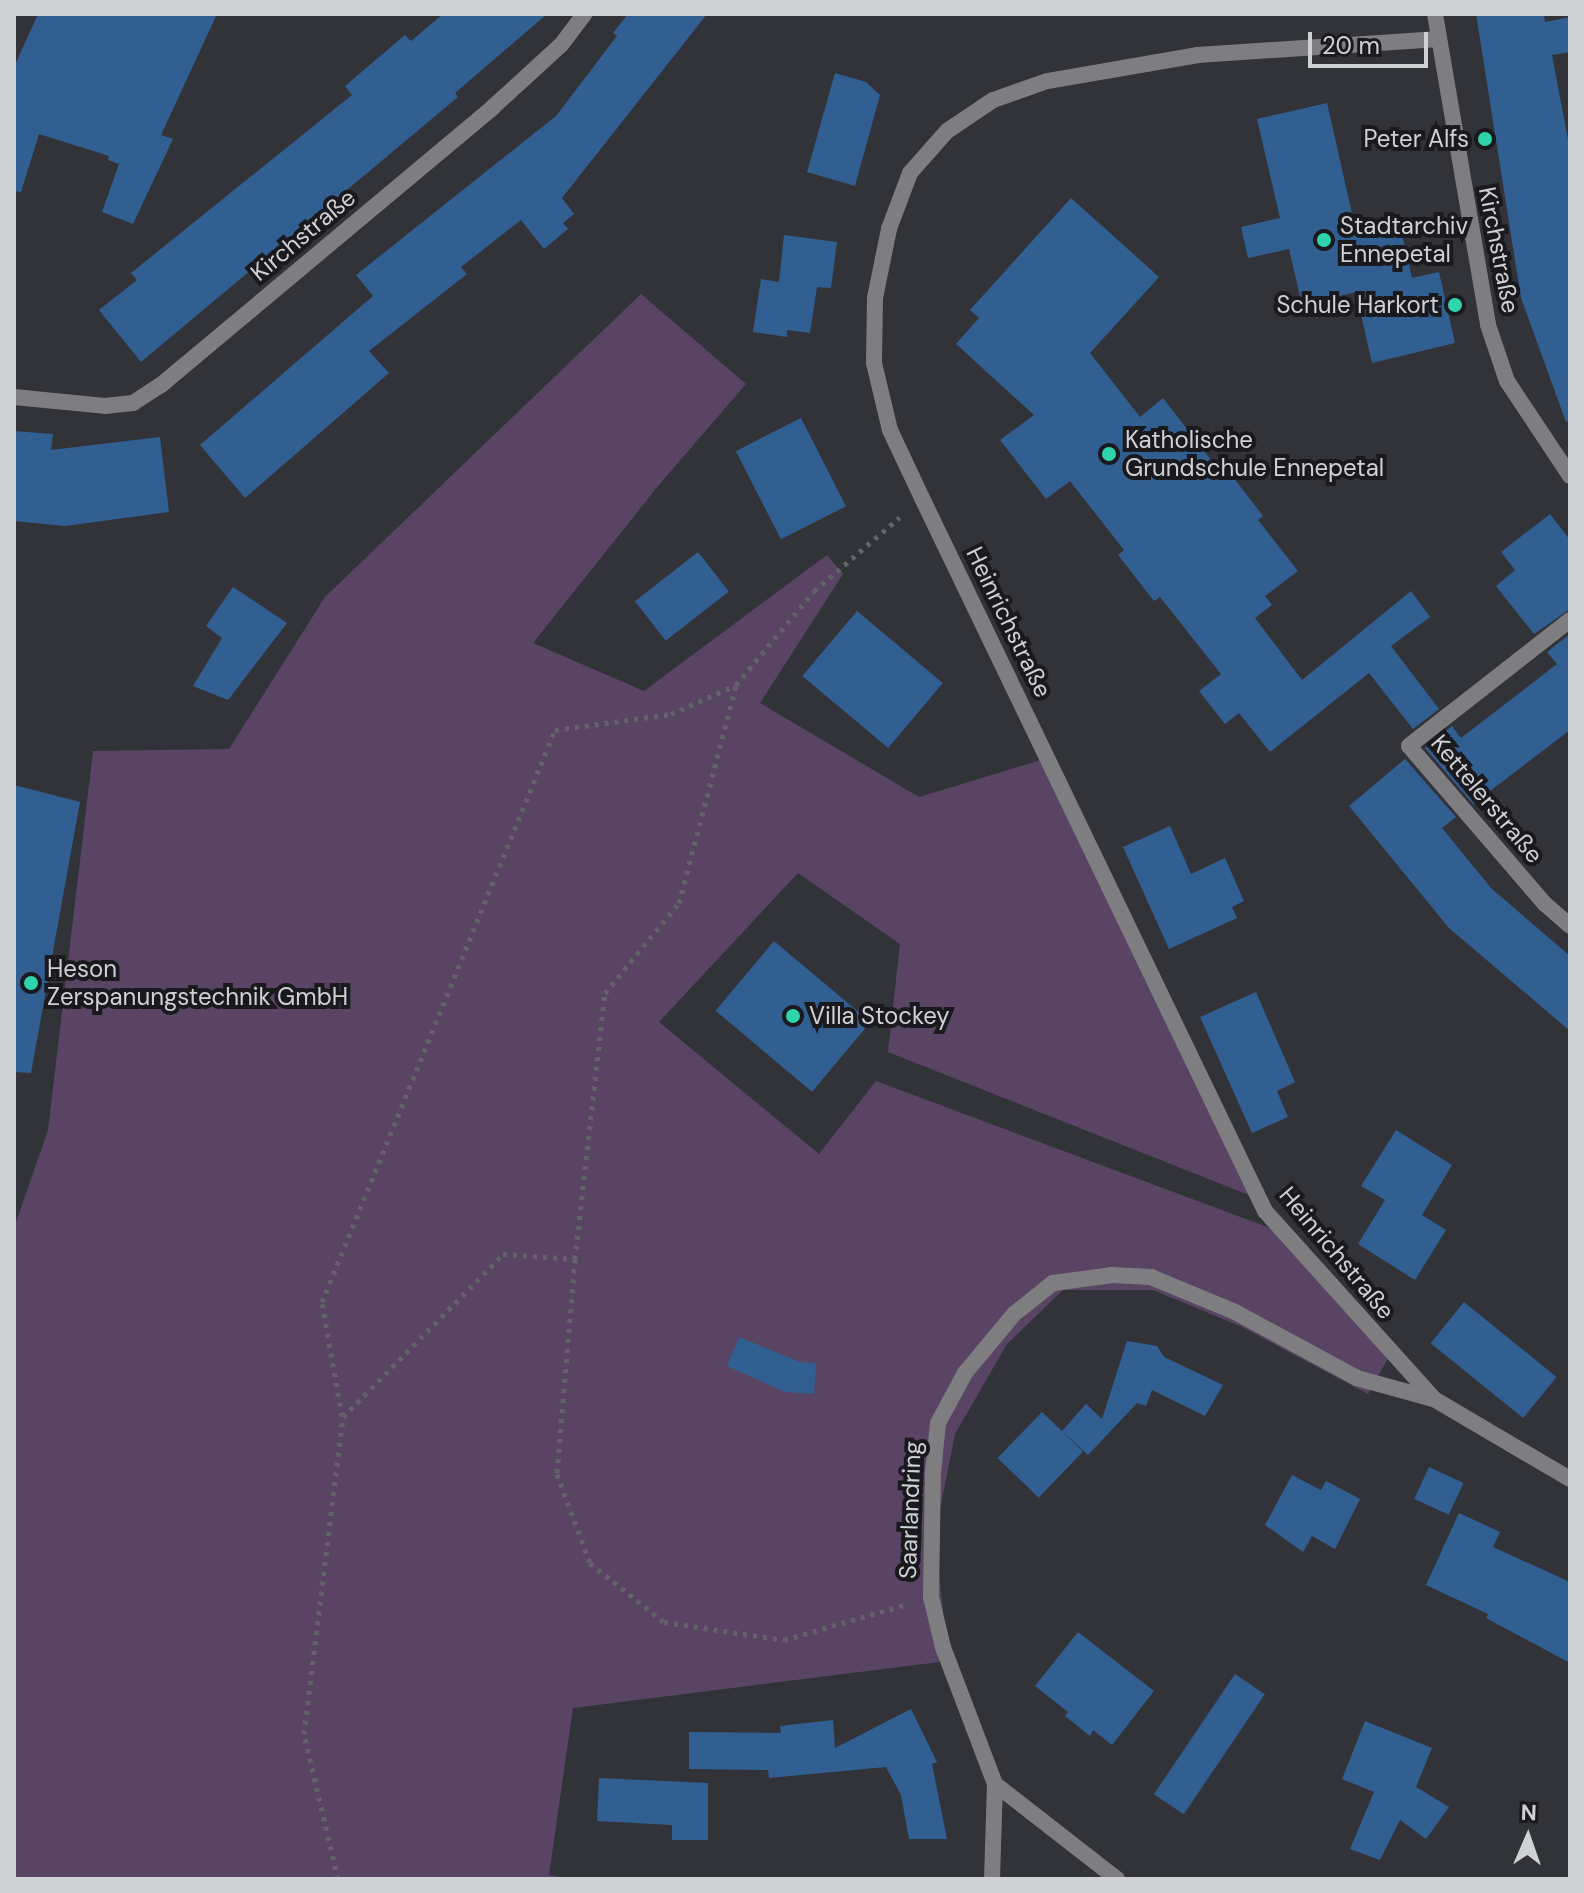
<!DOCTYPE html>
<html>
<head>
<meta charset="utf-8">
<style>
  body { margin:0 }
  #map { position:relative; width:1584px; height:1893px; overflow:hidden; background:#313339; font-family:"DM Sans",sans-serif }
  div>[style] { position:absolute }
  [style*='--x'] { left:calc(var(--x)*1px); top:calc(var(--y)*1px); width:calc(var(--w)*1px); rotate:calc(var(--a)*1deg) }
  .green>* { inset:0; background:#5a4464 }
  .building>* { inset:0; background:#325f92; transform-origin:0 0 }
  .path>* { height:5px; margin-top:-2.5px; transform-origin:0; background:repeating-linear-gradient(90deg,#626469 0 4px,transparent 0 10px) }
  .minor>* { height:16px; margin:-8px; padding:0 8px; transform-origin:8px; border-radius:8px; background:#7e7e81 }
  .dots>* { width:22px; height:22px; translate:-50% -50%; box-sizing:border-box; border:4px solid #1a1a1e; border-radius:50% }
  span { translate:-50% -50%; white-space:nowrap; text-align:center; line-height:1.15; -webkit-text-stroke:8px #1a1a1e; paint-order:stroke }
  .poi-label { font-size:24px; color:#d0d1d5 }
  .right { translate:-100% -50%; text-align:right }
  .left { translate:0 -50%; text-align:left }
  .street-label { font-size:24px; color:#d0d1d5 }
  .frame { position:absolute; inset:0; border:16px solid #d0d1d5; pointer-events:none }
  .north { position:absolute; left:1488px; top:1797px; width:80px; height:80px; -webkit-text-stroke:6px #1a1a1e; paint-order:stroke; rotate:2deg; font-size:22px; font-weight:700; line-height:32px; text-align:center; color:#d0d1d5 }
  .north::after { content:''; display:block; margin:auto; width:28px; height:36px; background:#d0d1d5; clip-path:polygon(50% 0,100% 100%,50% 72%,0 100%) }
  .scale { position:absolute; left:1308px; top:32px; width:120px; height:36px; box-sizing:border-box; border:4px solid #d0d1d5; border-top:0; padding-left:10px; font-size:24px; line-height:28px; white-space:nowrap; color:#d0d1d5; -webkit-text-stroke:6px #1a1a1e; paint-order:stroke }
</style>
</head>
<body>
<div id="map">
  <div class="green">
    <i style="clip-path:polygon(641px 294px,746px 384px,658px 486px,533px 643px,644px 691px,827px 555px,843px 574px,760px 703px,919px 797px,1051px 757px,1264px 1201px,888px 1052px,900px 944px,798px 873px,659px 1022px,819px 1154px,876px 1081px,1294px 1237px,1392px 1351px,1368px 1394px,1242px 1327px,1153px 1290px,1063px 1290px,1007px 1344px,955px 1434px,935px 1534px,948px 1661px,573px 1708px,549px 1875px,569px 1879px,14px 1879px,14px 1228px,48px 1130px,93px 751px,229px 749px,325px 597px)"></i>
  </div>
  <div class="building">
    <i style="clip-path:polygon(38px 14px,217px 14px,161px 135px,173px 139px,133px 224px,102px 212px,119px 164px,108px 160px,109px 156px,39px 134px,21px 192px,14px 191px,14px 67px)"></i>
    <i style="clip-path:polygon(443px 14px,547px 14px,455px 93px,458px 97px,141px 362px,99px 310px,137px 280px,131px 273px,352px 95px,345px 86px,405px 35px,411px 41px)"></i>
    <i style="clip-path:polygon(628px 14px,707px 14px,562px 198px,574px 214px,563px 223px,568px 229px,544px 249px,521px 220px,461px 267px,467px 274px,369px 351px,389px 373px,245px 498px,200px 445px,373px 296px,356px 275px,556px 116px,617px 36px,613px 33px)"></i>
    <i style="clip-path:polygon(1476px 14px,1544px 14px,1545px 22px,1570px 17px,1570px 52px,1552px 55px,1570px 150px,1570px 421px,1566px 422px,1521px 298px)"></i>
    <i style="clip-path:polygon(835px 73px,866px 82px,880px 95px,855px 186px,807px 172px)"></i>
    <i style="clip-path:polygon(1327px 103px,1356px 231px,1399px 222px,1412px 278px,1439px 272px,1455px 343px,1372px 363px,1356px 292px,1302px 305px,1289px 249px,1248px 258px,1241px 227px,1280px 218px,1257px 119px)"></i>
    <i style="clip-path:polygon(1071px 198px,1159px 277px,1090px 353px,1140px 417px,1163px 398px,1221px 473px,1226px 468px,1263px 516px,1258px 520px,1298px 571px,1265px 596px,1272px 605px,1255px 618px,1302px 680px,1411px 591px,1430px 617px,1391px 646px,1439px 709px,1413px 729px,1369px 673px,1270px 752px,1239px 713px,1225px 724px,1199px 691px,1221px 674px,1160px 597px,1154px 601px,1118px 555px,1124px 550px,1070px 481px,1046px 499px,1000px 440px,1034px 415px,956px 344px,979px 318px,970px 310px)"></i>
    <i style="clip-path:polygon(784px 235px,837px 242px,831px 288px,817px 287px,810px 333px,787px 330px,787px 337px,753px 332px,761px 279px,779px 282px)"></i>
    <i style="left:801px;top:418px;width:99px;height:73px;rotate:63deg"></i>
    <i style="clip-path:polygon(14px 431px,53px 434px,51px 450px,160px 437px,169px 512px,65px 526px,14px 521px)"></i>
    <i style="clip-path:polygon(1550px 514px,1570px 540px,1570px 609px,1534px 634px,1496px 586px,1515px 570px,1501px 552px)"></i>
    <i style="left:698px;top:552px;width:50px;height:80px;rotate:52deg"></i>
    <i style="clip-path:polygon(233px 587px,287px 623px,228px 700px,193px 686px,222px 638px,206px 626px)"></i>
    <i style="left:857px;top:611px;width:112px;height:85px;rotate:40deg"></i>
    <i style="clip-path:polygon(1570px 634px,1570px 730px,1473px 804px,1425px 748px,1452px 726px,1461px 738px,1557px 664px,1547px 652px)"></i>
    <i style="clip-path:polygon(1405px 759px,1456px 817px,1442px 828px,1491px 888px,1570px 956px,1570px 1031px,1449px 928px,1349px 806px)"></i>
    <i style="clip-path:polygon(14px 785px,80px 802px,31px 1073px,14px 1072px)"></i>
    <i style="clip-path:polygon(1170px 826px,1191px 874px,1225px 858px,1244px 901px,1232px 907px,1237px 918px,1169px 949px,1123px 847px)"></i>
    <i style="left:774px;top:941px;width:126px;height:91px;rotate:40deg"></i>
    <i style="clip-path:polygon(1256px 992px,1295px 1082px,1277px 1091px,1288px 1117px,1252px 1133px,1200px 1017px)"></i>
    <i style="clip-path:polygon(1396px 1130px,1452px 1165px,1422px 1215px,1446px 1230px,1415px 1280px,1358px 1244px,1385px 1200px,1361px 1186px)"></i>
    <i style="left:1464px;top:1302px;width:119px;height:53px;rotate:39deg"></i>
    <i style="clip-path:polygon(739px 1337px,800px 1362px,816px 1363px,814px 1394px,785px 1392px,727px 1366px)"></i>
    <i style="clip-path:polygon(1127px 1341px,1157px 1346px,1164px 1357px,1223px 1385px,1205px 1416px,1152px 1390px,1146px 1406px,1137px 1403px,1088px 1455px,1062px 1431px,1086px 1404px,1102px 1419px)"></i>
    <i style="left:1042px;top:1412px;width:57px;height:64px;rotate:44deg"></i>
    <i style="left:1429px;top:1467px;width:38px;height:35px;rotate:25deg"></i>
    <i style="clip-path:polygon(1292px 1475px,1321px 1490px,1326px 1481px,1360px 1499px,1335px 1549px,1312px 1536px,1303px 1552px,1265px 1525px)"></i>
    <i style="clip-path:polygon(1459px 1513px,1500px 1532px,1493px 1547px,1570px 1582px,1570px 1663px,1486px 1618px,1488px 1614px,1426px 1585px)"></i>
    <i style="clip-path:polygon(1078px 1632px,1154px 1691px,1112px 1745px,1093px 1730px,1090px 1736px,1065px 1716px,1068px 1712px,1035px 1686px)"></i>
    <i style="left:1235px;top:1674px;width:36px;height:145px;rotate:34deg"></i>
    <i style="clip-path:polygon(911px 1709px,937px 1762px,932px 1764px,947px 1839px,909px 1839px,901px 1795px,886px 1767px,769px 1778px,768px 1770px,689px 1769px,689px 1732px,781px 1733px,780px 1726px,833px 1720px,835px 1748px)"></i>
    <i style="clip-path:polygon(1365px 1721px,1432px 1748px,1416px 1787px,1449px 1807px,1426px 1839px,1400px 1820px,1380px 1860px,1350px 1849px,1374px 1792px,1342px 1779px)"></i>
    <i style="clip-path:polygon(599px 1778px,708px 1783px,708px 1840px,672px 1840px,672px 1825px,597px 1821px)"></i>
  </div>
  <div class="path">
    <i style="--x:575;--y:1259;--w:216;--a:94.8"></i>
    <i style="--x:557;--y:1474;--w:95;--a:69.7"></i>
    <i style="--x:590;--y:1563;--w:95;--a:38.6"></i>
    <i style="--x:664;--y:1622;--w:121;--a:8.5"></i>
    <i style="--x:784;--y:1640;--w:128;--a:-16.3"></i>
    <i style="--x:342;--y:1416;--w:116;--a:-100"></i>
    <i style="--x:322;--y:1302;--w:618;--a:-67.84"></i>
    <i style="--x:555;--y:730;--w:117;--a:-7.9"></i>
    <i style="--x:671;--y:714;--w:71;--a:-24"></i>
    <i style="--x:338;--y:1879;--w:149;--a:-103.2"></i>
    <i style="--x:304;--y:1734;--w:319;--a:-83"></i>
    <i style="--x:343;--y:1417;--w:228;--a:-45.5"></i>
    <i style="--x:503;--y:1254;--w:72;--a:4"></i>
    <i style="--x:575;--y:1259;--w:268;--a:-83.6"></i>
    <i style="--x:605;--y:993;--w:117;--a:-50.6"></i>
    <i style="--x:679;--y:903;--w:225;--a:-75.3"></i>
    <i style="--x:736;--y:685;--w:122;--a:-50.3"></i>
    <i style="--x:814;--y:591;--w:113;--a:-40.7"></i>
  </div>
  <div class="minor">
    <i style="--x:1435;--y:14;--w:315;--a:80.3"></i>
    <i style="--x:1488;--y:325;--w:59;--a:71.3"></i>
    <i style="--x:1507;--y:381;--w:114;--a:56.4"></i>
    <i style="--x:1439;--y:39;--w:242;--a:176.2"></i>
    <i style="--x:1198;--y:55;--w:153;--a:170.2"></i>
    <i style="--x:1047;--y:81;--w:57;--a:160.6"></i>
    <i style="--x:993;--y:100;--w:55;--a:146"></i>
    <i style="--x:947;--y:131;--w:56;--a:131.4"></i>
    <i style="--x:910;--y:173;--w:60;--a:110.6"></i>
    <i style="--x:889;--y:229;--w:70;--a:101.5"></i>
    <i style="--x:875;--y:298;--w:65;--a:90.9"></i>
    <i style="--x:874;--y:363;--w:69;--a:76.6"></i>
    <i style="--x:890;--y:430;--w:75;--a:64.8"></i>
    <i style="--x:922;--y:498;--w:791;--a:64.31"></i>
    <i style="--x:1265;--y:1211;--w:253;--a:48"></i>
    <i style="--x:1434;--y:1399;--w:158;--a:30.5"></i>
    <i style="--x:14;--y:397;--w:91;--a:5.6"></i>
    <i style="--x:105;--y:406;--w:28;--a:-6"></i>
    <i style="--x:133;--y:403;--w:33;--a:-33"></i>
    <i style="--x:161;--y:385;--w:433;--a:-39.9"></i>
    <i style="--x:493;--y:107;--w:92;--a:-42.4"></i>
    <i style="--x:561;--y:45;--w:39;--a:-53"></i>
    <i style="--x:1570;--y:620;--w:204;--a:142"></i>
    <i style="--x:1409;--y:746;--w:208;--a:49.3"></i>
    <i style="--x:1545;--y:904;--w:33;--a:41"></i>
    <i style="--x:992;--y:1879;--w:95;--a:-88.2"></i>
    <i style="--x:1117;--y:1879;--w:155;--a:-142.1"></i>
    <i style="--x:995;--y:1784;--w:147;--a:-110.8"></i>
    <i style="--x:943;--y:1647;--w:51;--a:-103.5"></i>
    <i style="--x:931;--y:1597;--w:124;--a:-89.1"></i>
    <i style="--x:933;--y:1473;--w:50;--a:-84.3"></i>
    <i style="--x:938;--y:1423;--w:57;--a:-61.6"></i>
    <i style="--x:965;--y:1373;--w:77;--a:-50.3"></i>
    <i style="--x:1014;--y:1314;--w:50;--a:-38.5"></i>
    <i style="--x:1053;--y:1283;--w:60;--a:-7.7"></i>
    <i style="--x:1112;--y:1275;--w:39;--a:3"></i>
    <i style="--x:1151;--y:1277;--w:91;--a:22.6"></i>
    <i style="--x:1235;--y:1312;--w:139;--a:28.4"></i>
    <i style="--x:1357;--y:1378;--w:79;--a:15.4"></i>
  </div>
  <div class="dots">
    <i style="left:1485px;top:139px;background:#30d4aa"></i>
    <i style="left:1324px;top:240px;background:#30d4aa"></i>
    <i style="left:1455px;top:305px;background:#30d4aa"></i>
    <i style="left:1109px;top:454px;background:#30d4aa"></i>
    <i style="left:31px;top:983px;background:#30d4aa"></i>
    <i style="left:793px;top:1016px;background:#30d4aa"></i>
  </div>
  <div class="poi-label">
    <span class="right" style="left:1469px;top:139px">Peter Alfs</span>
    <span class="left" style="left:1340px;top:240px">Stadtarchiv<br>Ennepetal</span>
    <span class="right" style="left:1439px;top:305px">Schule Harkort</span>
    <span class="left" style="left:1125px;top:454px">Katholische<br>Grundschule Ennepetal</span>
    <span class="left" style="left:47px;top:983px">Heson<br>Zerspanungstechnik GmbH</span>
    <span class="left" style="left:809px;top:1016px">Villa Stockey</span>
  </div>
  <div class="street-label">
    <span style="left:303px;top:235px;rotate:-40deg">Kirchstraße</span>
    <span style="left:1499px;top:250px;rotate:79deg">Kirchstraße</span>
    <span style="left:1009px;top:622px;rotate:64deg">Heinrichstraße</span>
    <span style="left:1487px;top:799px;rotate:50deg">Kettelerstraße</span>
    <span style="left:1337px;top:1253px;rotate:50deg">Heinrichstraße</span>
    <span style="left:910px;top:1510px;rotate:-88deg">Saarlandring</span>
  </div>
  <div class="frame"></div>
  <div class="north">N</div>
  <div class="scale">20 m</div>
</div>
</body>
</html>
